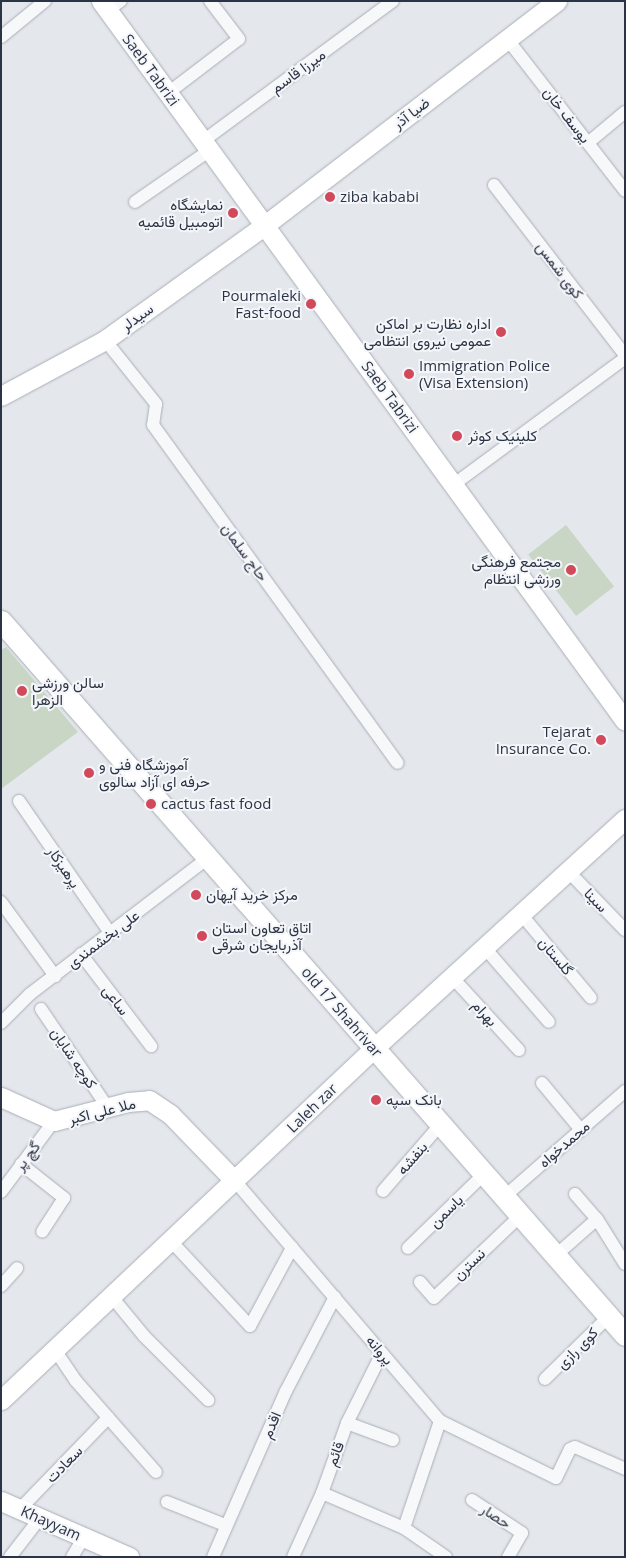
<!DOCTYPE html>
<html>
<head>
<meta charset="utf-8">
<style>
  body { margin:0 }
  #map { position:relative; width:626px; height:1558px; overflow:hidden; background:#e4e7ec; font-family:"Open Sans",Vazirmatn,sans-serif }
  div>[style] { position:absolute }
  [style*='--x'] { left:calc(var(--x)*1px); top:calc(var(--y)*1px); width:calc(var(--w)*1px); rotate:calc(var(--a)*1deg) }
  .green>* { inset:0; background:#c9d6c5; transform-origin:0 0 }
  .roads { filter:drop-shadow(0 0 1px #a9aeb7) drop-shadow(0 0 1px #a9aeb7) }
  .street>* { height:12px; margin:-6px; padding:0 6px; transform-origin:6px; border-radius:6px; background:#f7f8fa }
  .secondary>* { height:19px; margin:-9.5px; padding:0 9.5px; transform-origin:9.5px; border-radius:9.5px; background:#fff }
  .primary>* { height:21px; margin:-10.5px; padding:0 10.5px; transform-origin:10.5px; border-radius:10.5px; background:#fff }
  .dots>* { width:14px; height:14px; translate:-50% -50%; box-sizing:border-box; border:2px solid #f4f6f9; border-radius:50% }
  span { translate:-50% -50%; white-space:nowrap; text-align:center; line-height:1.15; -webkit-text-stroke:4px #f4f6f9; paint-order:stroke }
  .street-label { font-size:15px; color:#2b3445 }
  .poi-label { font-size:15px; color:#2b3445 }
  .left { translate:0 -50%; text-align:left }
  .right { translate:-100% -50%; text-align:right }
  .frame { position:absolute; inset:0; border:2px solid #2b3445; pointer-events:none }
</style>
</head>
<body>
<div id="map">
  <div class="green">
    <i style="left:566px;top:525px;width:78px;height:48px;rotate:52deg"></i>
    <i style="clip-path:polygon(6px 647px,78px 732px,1px 789px,1px 650px)"></i>
  </div>
  <div class="roads">
    <div class="street">
      <i style="--x:107;--y:11;--w:17;--a:-36"></i>
      <i style="--x:1;--y:37;--w:57;--a:-39.3"></i>
      <i style="--x:508;--y:40;--w:191;--a:52.2"></i>
      <i style="--x:168;--y:93;--w:89;--a:-37.3"></i>
      <i style="--x:239;--y:39;--w:48;--a:-127.3"></i>
      <i style="--x:203;--y:141;--w:236;--a:-36.4"></i>
      <i style="--x:589;--y:142;--w:47;--a:-39.8"></i>
      <i style="--x:494;--y:185;--w:215;--a:52.4"></i>
      <i style="--x:135;--y:202;--w:91;--a:-34.7"></i>
      <i style="--x:105;--y:340;--w:82;--a:51.4"></i>
      <i style="--x:156;--y:404;--w:21;--a:98"></i>
      <i style="--x:153;--y:425;--w:417;--a:54.1"></i>
      <i style="--x:453;--y:485;--w:214;--a:-36.4"></i>
      <i style="--x:19;--y:801;--w:160;--a:55.4"></i>
      <i style="--x:568;--y:871;--w:82;--a:46"></i>
      <i style="--x:1;--y:902;--w:92;--a:53.9"></i>
      <i style="--x:521;--y:914;--w:109;--a:50.2"></i>
      <i style="--x:484;--y:947;--w:99;--a:49.1"></i>
      <i style="--x:81;--y:954;--w:116;--a:52.7"></i>
      <i style="--x:452;--y:977;--w:99;--a:47.5"></i>
      <i style="--x:41;--y:1009;--w:120;--a:55.9"></i>
      <i style="--x:1;--y:1023;--w:41;--a:-45"></i>
      <i style="--x:30;--y:994;--w:224;--a:-37.4"></i>
      <i style="--x:542;--y:1083;--w:61;--a:50.3"></i>
      <i style="--x:21;--y:1164;--w:55;--a:38.3"></i>
      <i style="--x:64;--y:1198;--w:40;--a:122.9"></i>
      <i style="--x:235;--y:1181;--w:316;--a:49.5"></i>
      <i style="--x:440;--y:1421;--w:129;--a:26.2"></i>
      <i style="--x:556;--y:1478;--w:32;--a:-64"></i>
      <i style="--x:570;--y:1449;--w:5;--a:-22"></i>
      <i style="--x:575;--y:1447;--w:55;--a:23.7"></i>
      <i style="--x:383;--y:1191;--w:87;--a:-49.2"></i>
      <i style="--x:1;--y:1192;--w:89;--a:-53.3"></i>
      <i style="--x:575;--y:1194;--w:33;--a:49"></i>
      <i style="--x:504;--y:1197;--w:161;--a:-41.2"></i>
      <i style="--x:171;--y:1241;--w:116;--a:47.1"></i>
      <i style="--x:250;--y:1326;--w:89;--a:-61.7"></i>
      <i style="--x:408;--y:1248;--w:106;--a:-44.2"></i>
      <i style="--x:555;--y:1256;--w:56;--a:-41.4"></i>
      <i style="--x:597;--y:1219;--w:53;--a:58.1"></i>
      <i style="--x:420;--y:1282;--w:21;--a:49"></i>
      <i style="--x:434;--y:1298;--w:119;--a:-43.6"></i>
      <i style="--x:1;--y:1286;--w:24;--a:-48"></i>
      <i style="--x:112;--y:1297;--w:50;--a:50.6"></i>
      <i style="--x:144;--y:1336;--w:91;--a:45"></i>
      <i style="--x:55;--y:1350;--w:37;--a:56"></i>
      <i style="--x:76;--y:1381;--w:121;--a:48.7"></i>
      <i style="--x:545;--y:1379;--w:90;--a:-44.5"></i>
      <i style="--x:347;--y:1423;--w:49;--a:20.3"></i>
      <i style="--x:322;--y:1493;--w:89;--a:23.1"></i>
      <i style="--x:404;--y:1528;--w:51;--a:34.6"></i>
      <i style="--x:472;--y:1500;--w:60;--a:33.4"></i>
      <i style="--x:522;--y:1533;--w:28;--a:120"></i>
      <i style="--x:167;--y:1502;--w:62;--a:21.6"></i>
      <i style="--x:20;--y:1509;--w:127;--a:-46"></i>
      <i style="--x:404;--y:1528;--w:113;--a:-71.4"></i>
      <i style="--x:10;--y:1557;--w:49;--a:-52.4"></i>
      <i style="--x:72;--y:1557;--w:23;--a:-59"></i>
      <i style="--x:213;--y:1557;--w:181;--a:-66.3"></i>
      <i style="--x:286;--y:1391;--w:106;--a:-62.5"></i>
      <i style="--x:293;--y:1557;--w:70;--a:-65.6"></i>
      <i style="--x:322;--y:1493;--w:74;--a:-70.3"></i>
      <i style="--x:347;--y:1423;--w:78;--a:-63.4"></i>
    </div>
    <div class="secondary">
      <i style="--x:101;--y:1;--w:890;--a:53.95"></i>
      <i style="--x:1;--y:396;--w:118;--a:-28.3"></i>
      <i style="--x:105;--y:340;--w:197;--a:-35.7"></i>
      <i style="--x:265;--y:225;--w:368;--a:-37.5"></i>
      <i style="--x:1;--y:1097;--w:58;--a:24.4"></i>
      <i style="--x:54;--y:1121;--w:76;--a:-14.4"></i>
      <i style="--x:128;--y:1102;--w:21;--a:-5"></i>
      <i style="--x:149;--y:1100;--w:25;--a:34"></i>
      <i style="--x:170;--y:1114;--w:93;--a:45.9"></i>
      <i style="--x:1;--y:1400;--w:511;--a:-43.34"></i>
      <i style="--x:373;--y:1049;--w:341;--a:-42.4"></i>
      <i style="--x:1;--y:1501;--w:140;--a:23.6"></i>
    </div>
    <div class="primary">
      <i style="--x:1;--y:621;--w:948;--a:48.85"></i>
    </div>
  </div>
  <div class="dots">
    <i style="left:330px;top:197px;background:#d1495b"></i>
    <i style="left:233px;top:213px;background:#d1495b"></i>
    <i style="left:311px;top:304px;background:#d1495b"></i>
    <i style="left:501px;top:332px;background:#d1495b"></i>
    <i style="left:409px;top:374px;background:#d1495b"></i>
    <i style="left:457px;top:436px;background:#d1495b"></i>
    <i style="left:571px;top:570px;background:#d1495b"></i>
    <i style="left:22px;top:691px;background:#d1495b"></i>
    <i style="left:601px;top:740px;background:#d1495b"></i>
    <i style="left:89px;top:773px;background:#d1495b"></i>
    <i style="left:151px;top:804px;background:#d1495b"></i>
    <i style="left:196px;top:895px;background:#d1495b"></i>
    <i style="left:202px;top:936px;background:#d1495b"></i>
    <i style="left:376px;top:1100px;background:#d1495b"></i>
  </div>
  <div class="street-label">
    <span style="left:151px;top:70px;rotate:54deg">Saeb Tabrizi</span>
    <span style="left:298px;top:71px;rotate:-36deg">میرزا قاسم</span>
    <span style="left:411px;top:113px;rotate:-37deg">ضیا آذر</span>
    <span style="left:567px;top:115px;rotate:52deg">یوسف خان</span>
    <span style="left:560px;top:270px;rotate:53deg">کوی شمس</span>
    <span style="left:137px;top:317px;rotate:-36deg">سیدلر</span>
    <span style="left:390px;top:397px;rotate:54deg">Saeb Tabrizi</span>
    <span style="left:245px;top:552px;rotate:54deg">حاج سلمان</span>
    <span style="left:64px;top:867px;rotate:56deg">پرهیزکار</span>
    <span style="left:596px;top:900px;rotate:46deg">سینا</span>
    <span style="left:103px;top:939px;rotate:-37deg">علی بخشمندی</span>
    <span style="left:556px;top:956px;rotate:50deg">گلستان</span>
    <span style="left:116px;top:1000px;rotate:53deg">ساعی</span>
    <span style="left:342px;top:1012px;rotate:49deg">old 17 Shahrivar</span>
    <span style="left:485px;top:1013px;rotate:48deg">بهرام</span>
    <span style="left:74px;top:1058px;rotate:56deg">کوچه شایان</span>
    <span style="left:312px;top:1108px;rotate:-44deg">Laleh zar</span>
    <span style="left:102px;top:1111px;rotate:-14deg">ملا علی اکبر</span>
    <span style="left:564px;top:1144px;rotate:-41deg">محمدخواه</span>
    <span style="left:27px;top:1156px;rotate:-53deg">گچ پر</span>
    <span style="left:412px;top:1158px;rotate:-49deg">بنفشه</span>
    <span style="left:446px;top:1211px;rotate:-44deg">یاسمن</span>
    <span style="left:469px;top:1264px;rotate:-44deg">نسترن</span>
    <span style="left:577px;top:1348px;rotate:-45deg">کوی رازی</span>
    <span style="left:380px;top:1350px;rotate:50deg">پروانه</span>
    <span style="left:271px;top:1425px;rotate:-67deg">اقدم</span>
    <span style="left:335px;top:1454px;rotate:-70deg">قائم</span>
    <span style="left:64px;top:1464px;rotate:-46deg">سعادت</span>
    <span style="left:496px;top:1516px;rotate:33deg">حصار</span>
    <span style="left:51px;top:1523px;rotate:24deg">Khayyam</span>
  </div>
  <div class="poi-label">
    <span class="left" style="left:340px;top:197px">ziba kababi</span>
    <span class="right" style="left:223px;top:213px">نمایشگاه<br>اتومبیل قائمیه</span>
    <span class="right" style="left:301px;top:304px">Pourmaleki<br>Fast-food</span>
    <span class="right" style="left:491px;top:332px">اداره نظارت بر اماکن<br>عمومی نیروی انتظامی</span>
    <span class="left" style="left:419px;top:374px">Immigration Police<br>(Visa Extension)</span>
    <span class="left" style="left:468px;top:436px">کلینیک کوثر</span>
    <span class="right" style="left:561px;top:570px">مجتمع فرهنگی<br>ورزشی انتظام</span>
    <span class="left" style="left:32px;top:691px">سالن ورزشی<br>الزهرا</span>
    <span class="right" style="left:591px;top:740px">Tejarat<br>Insurance Co.</span>
    <span class="left" style="left:99px;top:773px">آموزشگاه فنی و<br>حرفه ای آزاد سالوی</span>
    <span class="left" style="left:161px;top:804px">cactus fast food</span>
    <span class="left" style="left:206px;top:895px">مرکز خرید آیهان</span>
    <span class="left" style="left:212px;top:936px">اتاق تعاون استان<br>آذربایجان شرقی</span>
    <span class="left" style="left:386px;top:1100px">بانک سپه</span>
  </div>
  <div class="frame"></div>
</div>
</body>
</html>
